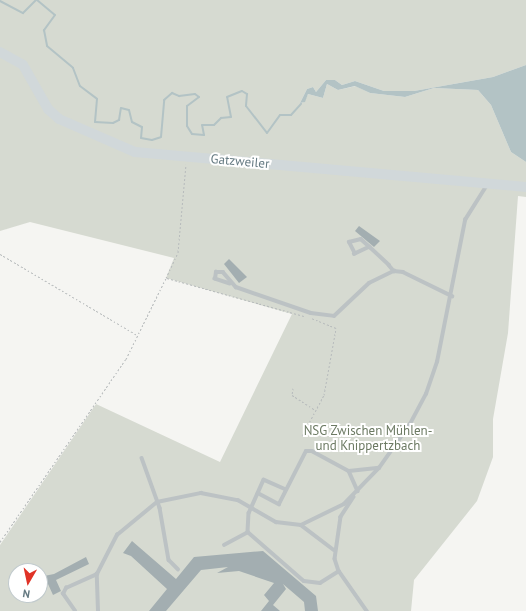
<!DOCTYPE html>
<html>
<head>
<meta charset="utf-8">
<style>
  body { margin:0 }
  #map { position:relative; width:526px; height:611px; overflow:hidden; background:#f5f5f2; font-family:"PT Sans",sans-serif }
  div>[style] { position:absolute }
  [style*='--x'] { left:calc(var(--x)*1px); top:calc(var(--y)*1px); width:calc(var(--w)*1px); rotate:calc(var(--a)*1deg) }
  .green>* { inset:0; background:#d6dad1 }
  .water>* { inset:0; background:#b3c3c5 }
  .stream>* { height:2px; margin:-1px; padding:0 1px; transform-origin:1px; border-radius:1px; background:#b3c3c5 }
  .building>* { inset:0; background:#a3aeb1 }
  .path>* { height:1px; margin-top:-0.5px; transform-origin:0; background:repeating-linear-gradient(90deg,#b7bbbc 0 2px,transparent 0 4px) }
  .lane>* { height:3.5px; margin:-1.75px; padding:0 1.75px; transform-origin:1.75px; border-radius:1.75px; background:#bcc2c4 }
  .secondary>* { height:10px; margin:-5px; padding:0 5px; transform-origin:5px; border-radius:5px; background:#d1d8da }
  span { translate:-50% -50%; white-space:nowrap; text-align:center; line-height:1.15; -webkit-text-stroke:4px #fff; paint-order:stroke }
  .street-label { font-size:13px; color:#657a82 }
  .park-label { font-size:13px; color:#6c7a63 }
  .north { position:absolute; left:8px; top:563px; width:40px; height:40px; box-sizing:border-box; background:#fff; border:1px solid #c1cacd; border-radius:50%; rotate:189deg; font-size:11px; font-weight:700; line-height:16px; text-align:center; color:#657a82 }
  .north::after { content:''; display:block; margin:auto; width:14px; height:18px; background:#e03327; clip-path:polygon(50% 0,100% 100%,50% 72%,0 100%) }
</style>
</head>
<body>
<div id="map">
  <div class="green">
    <i style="clip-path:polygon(evenodd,0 0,526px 0,526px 65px,493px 77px,414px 91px,384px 91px,355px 81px,342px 85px,335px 80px,326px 80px,316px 92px,313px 87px,307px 89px,300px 103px,304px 102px,308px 94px,323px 98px,327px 84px,338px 90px,356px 86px,370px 93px,405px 97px,434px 88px,478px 90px,491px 105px,511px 152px,526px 162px,526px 197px,518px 196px,508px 333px,493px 419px,493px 457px,477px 501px,414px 580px,411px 611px,0 611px,0 545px,96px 404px,220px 462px,292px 314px,166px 278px,174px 258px,30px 222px,0 231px,0 57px,23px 65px,48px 109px,59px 119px,123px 149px,480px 182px,135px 149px,98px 137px,60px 118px,48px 107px,23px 62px,0 50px,0 0,16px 571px,40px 571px,40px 595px,16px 595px,16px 571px)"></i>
  </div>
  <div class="water">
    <i style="clip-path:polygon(526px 65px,526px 162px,511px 152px,491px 105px,478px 90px,434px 88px,405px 97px,370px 93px,355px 86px,338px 90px,327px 84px,323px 98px,308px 94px,305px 102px,300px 103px,307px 89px,313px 87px,316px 92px,326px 80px,335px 80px,342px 85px,355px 81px,384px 91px,414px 91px,493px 77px)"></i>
  </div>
  <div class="stream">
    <i style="--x:37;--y:0;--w:23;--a:40"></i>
    <i style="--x:55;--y:15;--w:19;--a:126"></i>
    <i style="--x:44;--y:30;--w:16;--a:79"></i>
    <i style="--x:47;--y:46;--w:34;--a:40"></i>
    <i style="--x:73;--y:68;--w:19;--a:69"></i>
    <i style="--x:80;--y:86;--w:21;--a:37"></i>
    <i style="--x:97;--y:99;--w:23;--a:95"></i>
    <i style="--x:95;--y:122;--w:18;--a:3"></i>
    <i style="--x:113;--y:123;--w:7;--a:-27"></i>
    <i style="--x:119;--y:120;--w:12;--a:-81"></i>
    <i style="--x:121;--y:108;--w:8;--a:14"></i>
    <i style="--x:129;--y:110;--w:12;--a:76"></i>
    <i style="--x:132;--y:122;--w:11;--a:27"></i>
    <i style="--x:142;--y:127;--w:11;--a:95"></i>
    <i style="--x:141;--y:138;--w:11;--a:10"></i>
    <i style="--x:152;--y:140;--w:9;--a:-18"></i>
    <i style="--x:161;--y:137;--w:37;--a:-85"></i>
    <i style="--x:164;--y:100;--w:11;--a:-41"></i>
    <i style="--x:172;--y:93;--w:8;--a:23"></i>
    <i style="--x:179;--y:96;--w:16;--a:-7"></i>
    <i style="--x:195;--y:94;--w:5;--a:37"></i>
    <i style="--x:199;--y:97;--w:15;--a:143"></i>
    <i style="--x:187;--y:106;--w:20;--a:90"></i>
    <i style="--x:187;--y:126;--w:9;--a:58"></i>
    <i style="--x:192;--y:134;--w:12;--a:5"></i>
    <i style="--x:204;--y:135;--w:10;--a:-101"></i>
    <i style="--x:202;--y:125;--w:12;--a:0"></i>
    <i style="--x:214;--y:125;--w:10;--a:-45"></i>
    <i style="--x:221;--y:118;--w:10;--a:-6"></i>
    <i style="--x:231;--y:117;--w:20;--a:-101"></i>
    <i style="--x:227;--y:97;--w:16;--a:-22"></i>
    <i style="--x:242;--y:91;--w:6;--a:31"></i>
    <i style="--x:247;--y:94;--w:12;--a:95"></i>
    <i style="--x:246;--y:106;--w:34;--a:52"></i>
    <i style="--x:267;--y:133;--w:22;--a:-54"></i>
    <i style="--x:280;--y:115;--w:11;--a:0"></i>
    <i style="--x:291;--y:115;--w:15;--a:-48"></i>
    <i style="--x:0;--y:1;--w:26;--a:28"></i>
    <i style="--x:23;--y:13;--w:18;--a:-45"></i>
  </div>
  <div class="building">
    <i style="clip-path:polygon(359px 226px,380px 241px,374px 247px,355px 231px)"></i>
    <i style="clip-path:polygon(229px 259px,247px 277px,239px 283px,224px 264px)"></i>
    <i style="clip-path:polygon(132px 541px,176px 579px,194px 557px,263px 551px,316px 596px,318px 611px,305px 611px,304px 602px,283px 584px,286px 589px,273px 605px,280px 611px,261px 611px,269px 601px,264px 595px,274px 583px,239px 571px,217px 573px,228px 567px,201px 570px,166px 611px,149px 611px,167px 589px,131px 556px,123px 553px)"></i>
    <i style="clip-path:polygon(86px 557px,89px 564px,56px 580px,61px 591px,53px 595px,48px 584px,40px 588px,44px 576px,54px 574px)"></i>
  </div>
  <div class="path">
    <i style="--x:0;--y:254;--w:159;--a:30.6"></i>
    <i style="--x:167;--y:278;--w:142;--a:15.5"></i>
    <i style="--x:293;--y:388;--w:7;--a:98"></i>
    <i style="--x:292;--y:395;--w:27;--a:33"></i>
    <i style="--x:302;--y:436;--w:47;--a:-61.8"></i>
    <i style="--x:324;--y:395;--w:68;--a:-79.8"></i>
    <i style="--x:336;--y:328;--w:27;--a:-158"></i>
    <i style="--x:0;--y:542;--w:222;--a:-55.5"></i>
    <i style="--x:126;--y:359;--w:90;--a:-63.7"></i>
    <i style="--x:166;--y:278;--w:29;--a:-65"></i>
    <i style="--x:178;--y:252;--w:88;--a:-84.8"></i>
  </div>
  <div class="lane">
    <i style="--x:370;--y:247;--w:17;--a:155"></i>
    <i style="--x:355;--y:254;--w:13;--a:-117"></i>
    <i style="--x:349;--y:242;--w:12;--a:-14"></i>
    <i style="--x:361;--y:239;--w:12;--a:42"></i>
    <i style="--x:370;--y:247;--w:26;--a:43"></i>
    <i style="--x:389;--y:265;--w:8;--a:50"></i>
    <i style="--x:230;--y:284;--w:16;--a:-162"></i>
    <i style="--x:215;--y:279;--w:7;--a:-82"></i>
    <i style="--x:216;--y:272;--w:7;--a:0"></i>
    <i style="--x:223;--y:272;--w:20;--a:49"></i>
    <i style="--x:236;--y:287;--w:79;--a:19.1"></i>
    <i style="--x:311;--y:313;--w:23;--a:7"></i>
    <i style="--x:334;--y:316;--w:48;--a:-43.3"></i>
    <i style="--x:369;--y:283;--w:28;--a:-26"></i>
    <i style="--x:394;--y:271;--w:9;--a:6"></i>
    <i style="--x:403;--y:272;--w:55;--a:26.1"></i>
    <i style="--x:142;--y:458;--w:53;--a:70.2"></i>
    <i style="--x:160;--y:508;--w:53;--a:80.2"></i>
    <i style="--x:169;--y:560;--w:13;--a:45"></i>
    <i style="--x:349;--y:471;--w:30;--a:-6"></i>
    <i style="--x:286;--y:490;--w:24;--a:-156"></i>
    <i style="--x:264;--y:480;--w:36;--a:114"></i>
    <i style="--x:249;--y:513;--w:19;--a:93"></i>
    <i style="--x:248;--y:532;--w:74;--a:41.2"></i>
    <i style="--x:304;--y:581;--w:16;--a:7"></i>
    <i style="--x:320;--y:583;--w:22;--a:-32"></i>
    <i style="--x:258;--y:493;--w:24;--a:28"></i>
    <i style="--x:279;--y:504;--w:59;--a:-63"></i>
    <i style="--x:306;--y:451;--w:6;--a:0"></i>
    <i style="--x:312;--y:451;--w:42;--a:28.4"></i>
    <i style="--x:349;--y:471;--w:22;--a:66"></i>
    <i style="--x:354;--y:497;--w:24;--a:123"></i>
    <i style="--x:341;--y:517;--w:42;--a:98.1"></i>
    <i style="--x:335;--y:559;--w:13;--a:72"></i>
    <i style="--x:339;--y:571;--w:49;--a:55"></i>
    <i style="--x:301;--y:525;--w:41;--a:37.1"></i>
    <i style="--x:224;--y:545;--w:27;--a:-28"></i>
    <i style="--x:75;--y:611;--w:21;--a:-125"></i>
    <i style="--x:63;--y:594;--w:7;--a:-63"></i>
    <i style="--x:66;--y:588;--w:34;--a:-24"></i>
    <i style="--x:98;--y:611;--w:37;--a:-92"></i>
    <i style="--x:97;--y:574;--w:44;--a:-62.9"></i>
    <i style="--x:117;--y:535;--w:52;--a:-39.5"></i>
    <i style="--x:157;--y:502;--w:45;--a:-11.6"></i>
    <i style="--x:201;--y:493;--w:38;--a:11"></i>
    <i style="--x:238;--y:500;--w:44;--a:30.1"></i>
    <i style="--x:276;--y:522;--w:25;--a:7"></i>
    <i style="--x:301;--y:525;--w:48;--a:-26"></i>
    <i style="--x:344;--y:504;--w:50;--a:-45.8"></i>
    <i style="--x:379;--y:468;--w:54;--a:-54.8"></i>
    <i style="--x:410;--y:424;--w:34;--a:-62"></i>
    <i style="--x:426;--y:394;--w:34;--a:-71"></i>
    <i style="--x:437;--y:362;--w:145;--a:-78.8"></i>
    <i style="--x:465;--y:220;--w:41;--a:-57.8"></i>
  </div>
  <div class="secondary">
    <i style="--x:0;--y:52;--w:26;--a:29"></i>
    <i style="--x:23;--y:65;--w:51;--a:60.4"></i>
    <i style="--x:48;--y:109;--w:15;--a:42"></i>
    <i style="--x:59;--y:119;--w:83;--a:23.5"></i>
    <i style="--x:135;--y:152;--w:393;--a:5.1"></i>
  </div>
  <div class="street-label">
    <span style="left:240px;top:162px;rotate:5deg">Gatzweiler</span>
  </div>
  <div class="park-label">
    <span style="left:368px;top:439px">NSG Zwischen Mühlen-<br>und Knippertzbach</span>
  </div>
  <div class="north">N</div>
</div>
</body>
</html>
